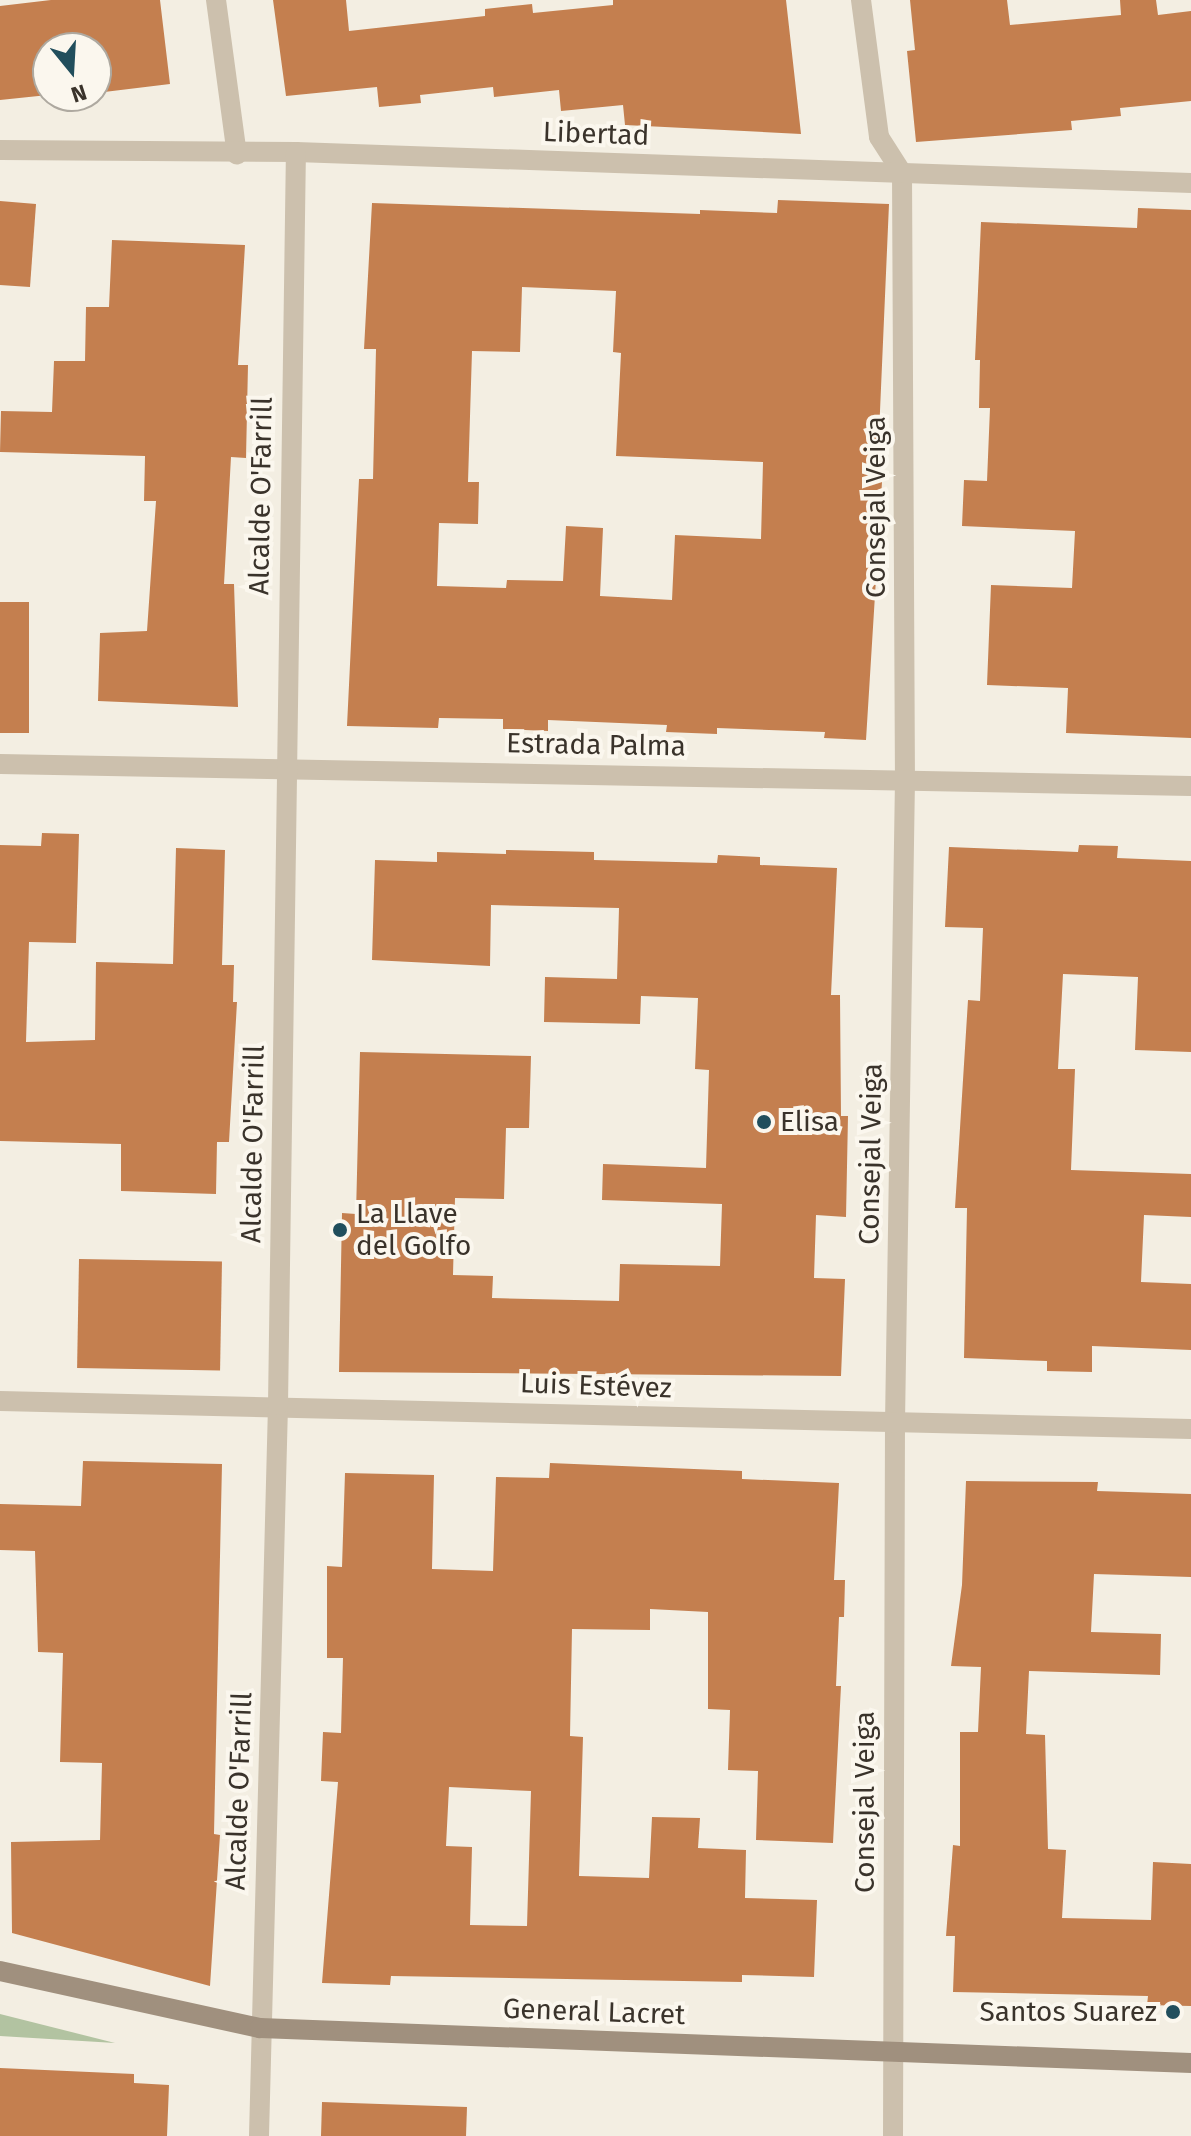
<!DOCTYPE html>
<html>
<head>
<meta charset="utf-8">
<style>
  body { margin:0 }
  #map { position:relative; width:1191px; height:2136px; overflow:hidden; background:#f3eee2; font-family:"Fira Sans",sans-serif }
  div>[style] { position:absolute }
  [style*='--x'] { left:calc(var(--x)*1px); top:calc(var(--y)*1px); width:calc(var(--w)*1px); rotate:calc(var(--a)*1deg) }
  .green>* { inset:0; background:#b2c3a1 }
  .building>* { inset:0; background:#c47f4f; transform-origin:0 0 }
  .street>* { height:20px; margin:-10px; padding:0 10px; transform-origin:10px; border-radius:10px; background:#ccc0ad }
  .secondary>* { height:20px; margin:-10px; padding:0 10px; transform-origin:10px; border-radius:10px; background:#a0907e }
  .dots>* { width:22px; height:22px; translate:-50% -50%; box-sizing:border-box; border:4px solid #fbf7ee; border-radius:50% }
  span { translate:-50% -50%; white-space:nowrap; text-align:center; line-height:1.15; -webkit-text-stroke:8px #fbf7ee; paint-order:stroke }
  .street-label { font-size:28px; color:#3a332b }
  .poi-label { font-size:28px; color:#3a332b }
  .left { translate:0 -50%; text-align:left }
  .right { translate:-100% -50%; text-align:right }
  .north { position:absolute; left:32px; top:32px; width:80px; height:80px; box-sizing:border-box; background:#fbf7ee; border:2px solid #aea9a0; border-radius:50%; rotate:162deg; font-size:22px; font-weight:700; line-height:32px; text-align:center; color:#3a332b }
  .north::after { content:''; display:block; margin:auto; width:28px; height:36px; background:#214e5c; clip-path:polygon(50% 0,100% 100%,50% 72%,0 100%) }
</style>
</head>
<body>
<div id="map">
  <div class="green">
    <i style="clip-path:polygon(0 2014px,115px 2043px,0 2036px)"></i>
  </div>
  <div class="building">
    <i style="clip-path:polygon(51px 0,160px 0,170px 84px,96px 93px,96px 48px,48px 48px,48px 95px,0 100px,0 6px)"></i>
    <i style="clip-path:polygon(273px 0,346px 0,349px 31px,485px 16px,485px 9px,532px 4px,533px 13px,613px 5px,613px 0,786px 0,801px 134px,625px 125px,623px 105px,561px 111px,559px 90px,494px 97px,493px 87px,420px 95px,421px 103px,379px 107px,377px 87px,286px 96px)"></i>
    <i style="clip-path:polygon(910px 0,1007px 0,1010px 25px,1121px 15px,1120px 0,1156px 0,1158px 15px,1191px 11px,1191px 101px,1120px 108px,1121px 116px,1071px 121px,1072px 130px,916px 142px,907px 51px,915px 50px)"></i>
    <i style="clip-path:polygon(evenodd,778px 200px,889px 204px,879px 434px,885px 434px,866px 740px,824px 738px,825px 732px,717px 728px,717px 734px,666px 732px,667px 725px,548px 720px,548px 731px,503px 729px,503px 719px,439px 718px,438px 728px,347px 726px,359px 479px,373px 479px,376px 349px,364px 349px,372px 203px,700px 214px,700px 210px,777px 213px,778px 200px,522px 287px,616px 291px,613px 352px,621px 353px,616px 456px,763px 462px,761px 539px,675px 535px,672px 600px,600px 596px,603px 528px,566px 526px,563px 581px,507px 580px,506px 588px,437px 586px,439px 523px,478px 524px,479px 482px,468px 482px,472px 351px,520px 352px,522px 287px)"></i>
    <i style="clip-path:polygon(0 201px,36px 204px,30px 287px,0 285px)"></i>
    <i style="clip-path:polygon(1138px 208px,1191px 210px,1191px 738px,1066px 733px,1068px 688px,987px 685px,991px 585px,1072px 588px,1075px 531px,962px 526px,964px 480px,987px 481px,990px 408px,979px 408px,980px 360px,975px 360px,981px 222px,1137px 228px)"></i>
    <i style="clip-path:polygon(112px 240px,245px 245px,238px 365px,248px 365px,246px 458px,231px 457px,224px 584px,234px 584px,238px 707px,98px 701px,100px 633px,147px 631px,156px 501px,144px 501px,145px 456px,0 452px,1px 411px,52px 412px,54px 361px,85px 361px,86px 307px,109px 307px)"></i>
    <i style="left:0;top:602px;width:29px;height:131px"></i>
    <i style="clip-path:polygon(42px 833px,79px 834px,76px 943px,29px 942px,26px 1042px,95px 1040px,96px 962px,173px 964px,176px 848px,225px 850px,222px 965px,234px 965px,233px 1002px,237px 1002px,229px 1142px,217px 1142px,216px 1194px,121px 1191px,121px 1144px,0 1141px,0 845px,41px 846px)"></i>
    <i style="clip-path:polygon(1079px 845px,1118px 846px,1117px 858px,1191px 861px,1191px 1052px,1135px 1050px,1138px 977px,1063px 974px,1058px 1069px,1075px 1069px,1071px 1170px,1191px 1174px,1191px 1217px,1144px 1215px,1141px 1282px,1191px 1284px,1191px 1350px,1092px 1346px,1092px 1372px,1047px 1371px,1047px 1361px,964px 1358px,967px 1208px,955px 1208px,968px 1000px,980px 1001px,983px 928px,945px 927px,949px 847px,1078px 852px)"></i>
    <i style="clip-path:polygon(506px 850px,594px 852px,594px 860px,717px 863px,718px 855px,760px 857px,760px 865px,837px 868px,831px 995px,840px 995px,841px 1116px,848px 1116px,846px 1217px,816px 1215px,814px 1278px,845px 1279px,841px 1376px,339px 1372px,342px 1213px,356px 1214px,360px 1052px,531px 1056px,529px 1128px,506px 1128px,504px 1199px,455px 1198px,453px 1275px,493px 1276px,492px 1298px,619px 1301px,620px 1264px,720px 1266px,722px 1204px,602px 1200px,603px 1164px,706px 1168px,709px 1070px,695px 1069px,698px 998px,641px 996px,640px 1024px,544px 1022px,545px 977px,617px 979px,619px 908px,491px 905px,490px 966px,372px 960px,375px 860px,437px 862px,437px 852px,506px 854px)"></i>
    <i style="left:79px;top:1259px;width:143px;height:109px;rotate:1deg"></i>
    <i style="clip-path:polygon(83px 1461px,222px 1464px,214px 1834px,220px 1835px,210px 1986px,12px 1933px,11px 1842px,100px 1840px,102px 1763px,60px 1762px,63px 1653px,38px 1652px,35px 1551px,0 1550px,0 1504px,81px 1506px)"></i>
    <i style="clip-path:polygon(evenodd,550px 1463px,742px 1471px,742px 1479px,839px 1483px,834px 1580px,845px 1580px,844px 1617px,839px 1617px,836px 1686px,841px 1686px,833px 1843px,756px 1840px,758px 1771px,728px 1770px,730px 1710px,708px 1709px,708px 1612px,650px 1609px,650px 1630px,572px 1629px,570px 1736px,583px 1737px,579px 1876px,649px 1878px,652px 1817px,700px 1818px,698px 1848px,746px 1850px,745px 1898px,817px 1900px,814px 1977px,742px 1975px,742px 1982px,391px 1976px,390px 1985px,322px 1983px,338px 1782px,321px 1781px,323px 1732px,341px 1733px,343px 1658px,327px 1658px,327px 1566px,342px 1567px,345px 1473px,434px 1475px,432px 1569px,493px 1571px,496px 1477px,549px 1478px,550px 1463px,449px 1787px,531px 1791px,527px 1926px,470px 1925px,472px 1847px,446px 1846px,449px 1787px)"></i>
    <i style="clip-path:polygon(966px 1481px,1098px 1482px,1097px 1491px,1191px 1494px,1191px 1577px,1094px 1574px,1091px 1632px,1161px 1634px,1160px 1675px,1029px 1671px,1026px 1734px,1045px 1735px,1048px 1849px,1066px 1850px,1062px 1918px,1151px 1920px,1153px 1862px,1191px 1864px,1191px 2006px,1147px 2005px,1148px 1996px,953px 1992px,955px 1936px,946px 1936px,953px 1845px,960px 1846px,960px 1732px,978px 1732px,981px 1667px,951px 1666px,962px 1585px)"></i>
    <i style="clip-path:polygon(0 2068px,134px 2074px,134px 2083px,169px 2085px,167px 2136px,0 2136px)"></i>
    <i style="clip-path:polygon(322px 2102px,467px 2107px,466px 2136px,321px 2136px)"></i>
  </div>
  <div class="street">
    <i style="--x:216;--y:0;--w:156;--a:82.3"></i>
    <i style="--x:861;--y:0;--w:138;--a:82.5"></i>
    <i style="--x:879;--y:137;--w:43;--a:57.4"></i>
    <i style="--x:902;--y:173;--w:606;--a:89.72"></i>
    <i style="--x:905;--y:779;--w:644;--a:90.89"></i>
    <i style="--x:895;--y:1423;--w:713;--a:90.16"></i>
    <i style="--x:0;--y:150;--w:296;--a:0.4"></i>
    <i style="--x:296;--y:152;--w:896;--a:1.98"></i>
    <i style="--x:0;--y:764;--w:1191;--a:1.06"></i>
    <i style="--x:0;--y:1401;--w:1191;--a:1.35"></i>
    <i style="--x:259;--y:2136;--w:731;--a:-88.51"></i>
    <i style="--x:278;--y:1405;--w:1253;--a:-89.18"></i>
  </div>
  <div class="secondary">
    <i style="--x:0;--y:1971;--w:266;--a:12.4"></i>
    <i style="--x:260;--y:2028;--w:932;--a:2.15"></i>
  </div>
  <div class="dots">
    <i style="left:764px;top:1122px;background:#214e5c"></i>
    <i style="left:340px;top:1230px;background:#214e5c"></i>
    <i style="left:1173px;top:2012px;background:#214e5c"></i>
  </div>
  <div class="street-label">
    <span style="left:596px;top:134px;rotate:2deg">Libertad</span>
    <span style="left:261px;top:496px;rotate:-89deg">Alcalde O'Farrill</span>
    <span style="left:876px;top:507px;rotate:-90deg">Consejal Veiga</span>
    <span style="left:596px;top:745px;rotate:1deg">Estrada Palma</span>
    <span style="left:253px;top:1144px;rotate:-89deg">Alcalde O'Farrill</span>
    <span style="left:871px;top:1154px;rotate:-89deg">Consejal Veiga</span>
    <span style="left:596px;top:1386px;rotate:2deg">Luis Estévez</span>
    <span style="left:239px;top:1791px;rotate:-88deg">Alcalde O'Farrill</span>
    <span style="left:865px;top:1802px;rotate:-90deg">Consejal Veiga</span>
    <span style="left:594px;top:2012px;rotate:2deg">General Lacret</span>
  </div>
  <div class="poi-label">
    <span class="left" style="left:780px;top:1122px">Elisa</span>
    <span class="left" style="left:356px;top:1230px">La Llave<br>del Golfo</span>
    <span class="right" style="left:1157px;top:2012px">Santos Suarez</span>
  </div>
  <div class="north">N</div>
</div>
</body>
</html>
